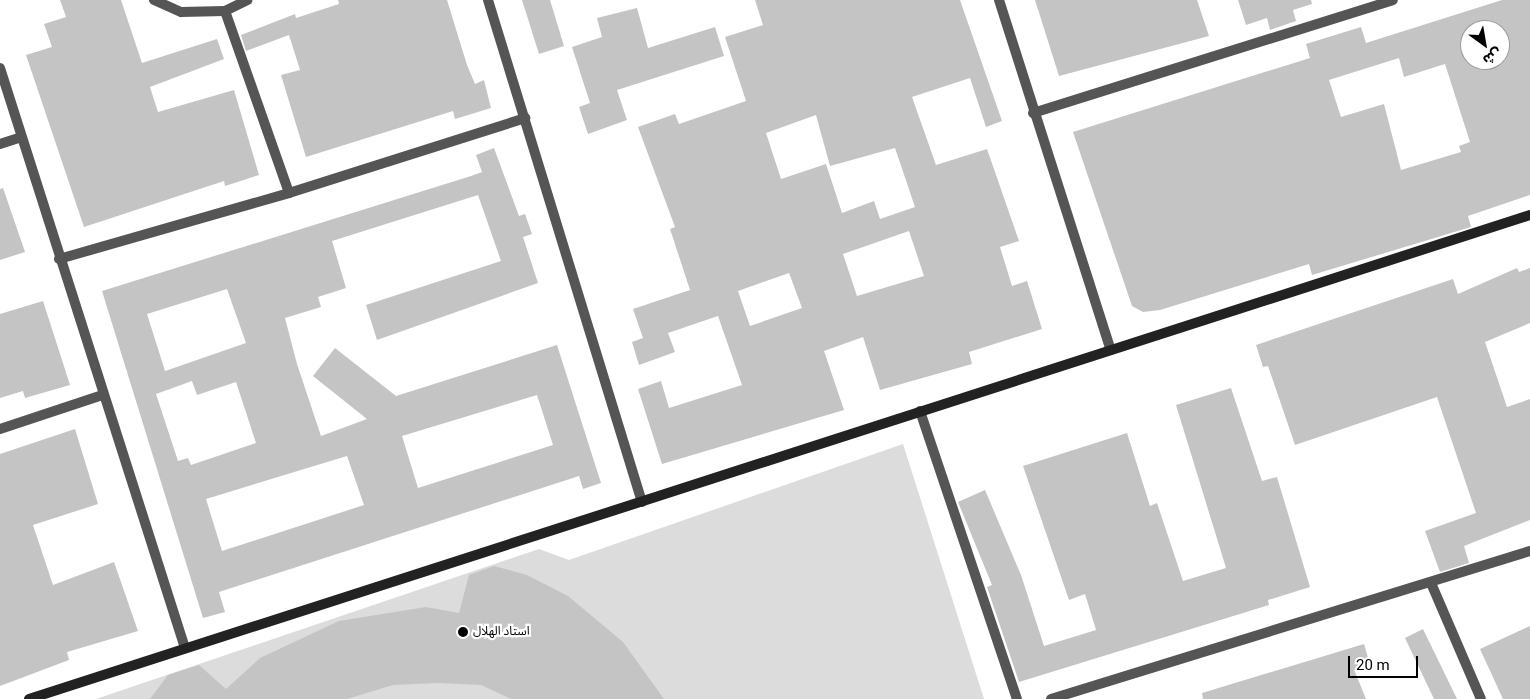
<!DOCTYPE html>
<html>
<head>
<meta charset="utf-8">
<style>
  body { margin:0 }
  #map { position:relative; width:1530px; height:699px; overflow:hidden; background:#fff; font-family:Roboto,"Noto Sans Arabic",sans-serif }
  div>[style] { position:absolute }
  [style*='--x'] { left:calc(var(--x)*1px); top:calc(var(--y)*1px); width:calc(var(--w)*1px); rotate:calc(var(--a)*1deg) }
  .green>* { inset:0; background:#dcdcdc }
  .building>* { inset:0; background:#c4c4c4 }
  .street>* { height:10px; margin:-5px; padding:0 5px; transform-origin:5px; border-radius:5px; background:#555 }
  .secondary>* { height:10px; margin:-5px; padding:0 5px; transform-origin:5px; border-radius:5px; background:#222 }
  .dots>* { width:14px; height:14px; translate:-50% -50%; box-sizing:border-box; border:2px solid #fff; border-radius:50% }
  span { translate:-50% -50%; white-space:nowrap; text-align:center; line-height:1.15; -webkit-text-stroke:4.5px #fff; paint-order:stroke }
  .poi-label { font-size:12px; color:#000 }
  .left { translate:0 -50%; text-align:left }
  .north { position:absolute; left:1460px; top:20px; width:50px; height:50px; box-sizing:border-box; background:#fff; border:1px solid #999; border-radius:50%; rotate:148deg; font-size:14px; font-weight:700; line-height:20px; text-align:center; color:#000 }
  .north::after { content:''; display:block; margin:auto; width:18px; height:22px; background:#000; clip-path:polygon(50% 0,100% 100%,50% 72%,0 100%) }
  .scale { position:absolute; left:1348px; top:656px; width:70px; height:22px; box-sizing:border-box; border:2px solid #000; border-top:0; padding-left:6px; font-size:15px; line-height:18px; white-space:nowrap; color:#000; -webkit-text-stroke:4px #fff; paint-order:stroke }
</style>
</head>
<body>
<div id="map">
  <div class="green">
    <i style="clip-path:polygon(903px 444px,984px 699px,96px 699px,539px 549px,569px 560px)"></i>
  </div>
  <div class="building">
    <i style="clip-path:polygon(60px 0,121px 0,142px 63px,217px 39px,224px 59px,150px 87px,158px 112px,234px 90px,259px 175px,225px 186px,224px 181px,84px 227px,26px 55px,52px 47px,44px 24px,66px 17px)"></i>
    <i style="clip-path:polygon(338px 0,447px 0,467px 65px,475px 84px,484px 80px,491px 108px,455px 119px,453px 111px,306px 157px,281px 75px,300px 70px,289px 35px,246px 51px,241px 35px,295px 14px,296px 18px,339px 4px)"></i>
    <i style="clip-path:polygon(522px 0,550px 0,564px 46px,539px 54px)"></i>
    <i style="clip-path:polygon(evenodd,755px 0,960px 0,1002px 121px,986px 127px,970px 78px,912px 97px,936px 165px,987px 149px,1019px 241px,1000px 247px,1012px 286px,1027px 281px,1042px 329px,969px 352px,972px 364px,880px 390px,863px 337px,824px 351px,844px 410px,662px 464px,638px 389px,661px 381px,669px 408px,742px 385px,718px 316px,668px 333px,675px 352px,639px 365px,632px 342px,643px 338px,633px 309px,690px 290px,670px 229px,675px 227px,638px 127px,675px 114px,679px 124px,746px 101px,725px 37px,763px 25px,755px 0,816px 115px,830px 166px,895px 148px,915px 207px,880px 219px,874px 201px,842px 213px,826px 164px,781px 179px,766px 133px,816px 115px,755px 0,909px 231px,924px 276px,857px 296px,843px 254px,909px 231px,755px 0,789px 273px,802px 308px,750px 326px,738px 291px,789px 273px)"></i>
    <i style="clip-path:polygon(1035px 0,1197px 0,1209px 36px,1059px 76px)"></i>
    <i style="clip-path:polygon(1238px 0,1311px 0,1312px 4px,1293px 10px,1296px 21px,1270px 30px,1267px 18px,1246px 25px)"></i>
    <i style="clip-path:polygon(evenodd,1502px 0,1530px 0,1530px 195px,1468px 216px,1471px 227px,1312px 275px,1309px 264px,1160px 310px,1143px 312px,1132px 306px,1073px 132px,1310px 58px,1306px 44px,1361px 27px,1366px 43px,1502px 0,1470px 30px,1500px 30px,1500px 60px,1470px 60px,1470px 30px,1502px 0,1399px 58px,1404px 77px,1445px 64px,1470px 142px,1459px 146px,1461px 152px,1401px 170px,1384px 104px,1341px 117px,1329px 80px,1399px 58px)"></i>
    <i style="clip-path:polygon(637px 8px,648px 48px,715px 27px,724px 56px,617px 90px,627px 120px,588px 134px,579px 107px,590px 103px,572px 47px,602px 37px,597px 18px)"></i>
    <i style="clip-path:polygon(evenodd,494px 148px,519px 216px,525px 214px,532px 234px,523px 237px,538px 283px,377px 340px,366px 305px,501px 261px,478px 195px,332px 241px,346px 288px,318px 297px,321px 307px,285px 318px,297px 364px,321px 436px,367px 419px,313px 376px,335px 348px,396px 396px,557px 345px,601px 483px,583px 489px,579px 476px,219px 592px,225px 612px,203px 618px,102px 291px,471px 176px,482px 172px,476px 155px,494px 148px,227px 289px,246px 343px,165px 371px,147px 314px,227px 289px,494px 148px,192px 381px,197px 395px,236px 382px,256px 443px,191px 465px,188px 458px,178px 461px,156px 394px,192px 381px,494px 148px,537px 395px,553px 445px,418px 488px,402px 436px,537px 395px,494px 148px,347px 456px,364px 505px,222px 551px,206px 499px,347px 456px)"></i>
    <i style="clip-path:polygon(3px 188px,25px 252px,0 260px,0 189px)"></i>
    <i style="clip-path:polygon(1517px 268px,1519px 272px,1530px 268px,1530px 323px,1485px 342px,1507px 407px,1530px 399px,1530px 520px,1464px 546px,1469px 563px,1440px 572px,1425px 531px,1476px 513px,1437px 397px,1295px 445px,1268px 366px,1263px 367px,1256px 345px,1453px 279px,1458px 294px)"></i>
    <i style="clip-path:polygon(43px 301px,70px 385px,25px 398px,23px 391px,0 398px,0 314px)"></i>
    <i style="clip-path:polygon(1231px 388px,1262px 481px,1277px 477px,1310px 587px,1268px 600px,1269px 605px,1019px 682px,987px 587px,992px 585px,958px 502px,985px 490px,1021px 575px,1044px 646px,1096px 630px,1085px 594px,1069px 600px,1023px 466px,1127px 433px,1150px 506px,1157px 503px,1183px 581px,1226px 568px,1176px 405px)"></i>
    <i style="clip-path:polygon(75px 429px,98px 504px,33px 525px,53px 585px,114px 562px,138px 631px,67px 652px,69px 660px,0 686px,0 454px)"></i>
    <i style="clip-path:polygon(494px 566px,527px 575px,568px 596px,623px 642px,664px 699px,511px 699px,481px 685px,438px 683px,393px 685px,347px 699px,150px 699px,168px 675px,199px 665px,226px 689px,260px 658px,339px 621px,426px 607px,459px 613px,469px 575px)"></i>
    <i style="clip-path:polygon(1530px 626px,1530px 699px,1503px 699px,1480px 649px)"></i>
    <i style="clip-path:polygon(1423px 629px,1457px 699px,1434px 699px,1405px 638px)"></i>
    <i style="clip-path:polygon(1364px 644px,1371px 668px,1355px 672px,1366px 699px,1203px 699px,1202px 693px)"></i>
  </div>
  <div class="street">
    <i style="--x:154;--y:0;--w:30;--a:24"></i>
    <i style="--x:181;--y:12;--w:44;--a:-1.3"></i>
    <i style="--x:225;--y:11;--w:25;--a:-26"></i>
    <i style="--x:488;--y:0;--w:525;--a:72.95"></i>
    <i style="--x:999;--y:0;--w:367;--a:72.3"></i>
    <i style="--x:225;--y:11;--w:193;--a:70.6"></i>
    <i style="--x:0;--y:68;--w:609;--a:72.31"></i>
    <i style="--x:1033;--y:113;--w:377;--a:-17.4"></i>
    <i style="--x:0;--y:144;--w:22;--a:-18"></i>
    <i style="--x:59;--y:259;--w:239;--a:-16"></i>
    <i style="--x:289;--y:193;--w:248;--a:-17.6"></i>
    <i style="--x:920;--y:411;--w:304;--a:71.4"></i>
    <i style="--x:0;--y:429;--w:108;--a:-18.4"></i>
    <i style="--x:1431;--y:583;--w:126;--a:66.7"></i>
    <i style="--x:1051;--y:699;--w:501;--a:-17.17"></i>
  </div>
  <div class="secondary">
    <i style="--x:29;--y:699;--w:1577;--a:-17.87"></i>
  </div>
  <div class="dots">
    <i style="left:463px;top:632px;background:#000"></i>
  </div>
  <div class="poi-label">
    <span class="left" style="left:473px;top:632px">استاد الهلال</span>
  </div>
  <div class="north">ش</div>
  <div class="scale">20 m</div>
</div>
</body>
</html>
